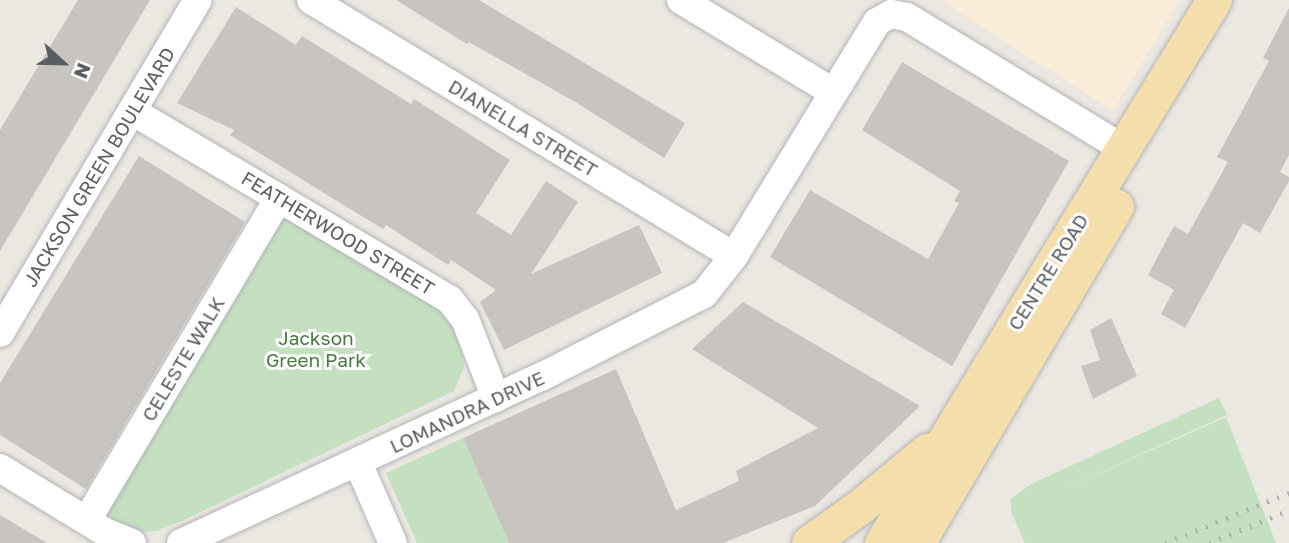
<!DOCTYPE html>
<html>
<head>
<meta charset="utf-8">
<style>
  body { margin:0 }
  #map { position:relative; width:1289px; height:543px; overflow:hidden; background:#ebe7e1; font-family:"Golos Text",sans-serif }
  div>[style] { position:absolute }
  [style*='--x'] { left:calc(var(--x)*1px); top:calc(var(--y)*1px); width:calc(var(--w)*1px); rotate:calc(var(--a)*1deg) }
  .commercial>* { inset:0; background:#f9ecd8 }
  .green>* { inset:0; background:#c5e0c0 }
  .building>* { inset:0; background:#c8c4c0 }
  .roads { filter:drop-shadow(0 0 2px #b2b4b7) drop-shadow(0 0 2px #b2b4b7) }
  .minor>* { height:28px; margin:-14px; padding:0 14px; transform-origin:14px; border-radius:14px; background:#fff }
  .major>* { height:35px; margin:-17.5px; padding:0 17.5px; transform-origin:17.5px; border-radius:17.5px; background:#f4deac }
  .rail>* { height:5px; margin-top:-2.5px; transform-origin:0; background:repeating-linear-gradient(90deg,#afb0b0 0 2px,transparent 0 11px) }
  span { translate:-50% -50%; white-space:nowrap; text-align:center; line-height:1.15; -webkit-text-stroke:6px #fff; paint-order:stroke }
  .street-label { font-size:19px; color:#5a5e60 }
  .park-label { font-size:19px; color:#447b3d }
  .north { position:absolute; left:28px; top:28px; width:70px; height:70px; -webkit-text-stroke:5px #fff; paint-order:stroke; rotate:112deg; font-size:19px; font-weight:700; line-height:28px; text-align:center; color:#5a5e60 }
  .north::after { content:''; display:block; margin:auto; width:24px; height:32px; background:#5a5e60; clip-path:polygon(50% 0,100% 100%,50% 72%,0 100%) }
</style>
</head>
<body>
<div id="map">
  <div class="commercial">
    <i style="clip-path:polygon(940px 0,1180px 0,1113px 111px)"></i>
  </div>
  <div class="green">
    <i style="clip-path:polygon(283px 215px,434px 304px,448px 318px,458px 335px,464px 367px,454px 391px,184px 520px,157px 531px,141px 532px,126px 526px,104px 513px)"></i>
    <i style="clip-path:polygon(1219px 398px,1227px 415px,1044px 498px,1226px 417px,1276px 543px,1025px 543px,1011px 512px,1011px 499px,1031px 484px)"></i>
    <i style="clip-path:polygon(463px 438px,509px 543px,417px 543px,386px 473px)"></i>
  </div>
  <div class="building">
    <i style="clip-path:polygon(78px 0,150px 0,0 251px,0 130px)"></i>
    <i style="clip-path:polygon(396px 0,479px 0,685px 123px,664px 158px,577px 103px,469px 42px,467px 44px)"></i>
    <i style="clip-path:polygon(236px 7px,296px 45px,302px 36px,411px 104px,414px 99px,510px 160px,476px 213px,511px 235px,546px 181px,578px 202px,531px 274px,639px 225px,662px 273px,504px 350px,480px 302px,496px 290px,451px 260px,448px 265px,386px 225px,383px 229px,324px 193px,230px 135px,234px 130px,177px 103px)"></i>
    <i style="clip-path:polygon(1289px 8px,1289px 155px,1280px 172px,1289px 177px,1289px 181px,1260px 233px,1243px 223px,1185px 328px,1161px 314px,1174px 290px,1148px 275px,1174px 226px,1188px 234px,1228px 162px,1217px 157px,1269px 61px,1263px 58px)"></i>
    <i style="clip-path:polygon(902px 62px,1069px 161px,952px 366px,770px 257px,810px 190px,928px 259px,959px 203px,954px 201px,960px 191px,862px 130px)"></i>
    <i style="clip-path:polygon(139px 156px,245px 222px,86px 489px,0 435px,0 383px)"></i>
    <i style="clip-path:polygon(743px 302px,920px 406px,815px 506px,723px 543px,509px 543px,463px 438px,616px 369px,676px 510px,739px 481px,736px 471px,818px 428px,692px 349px)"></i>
    <i style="clip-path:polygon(1111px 318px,1137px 376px,1093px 399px,1081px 366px,1100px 360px,1090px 330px)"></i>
    <i style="clip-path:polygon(0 515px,47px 543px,0 543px)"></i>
  </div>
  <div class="roads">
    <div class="minor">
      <i style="--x:311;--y:0;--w:494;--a:31.2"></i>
      <i style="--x:681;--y:0;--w:178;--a:31.2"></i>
      <i style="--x:132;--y:111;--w:370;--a:30.7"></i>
      <i style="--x:450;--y:300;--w:24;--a:52"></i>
      <i style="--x:465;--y:319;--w:85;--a:68.6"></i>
      <i style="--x:0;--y:333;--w:387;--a:-59.3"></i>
      <i style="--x:358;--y:463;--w:87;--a:66.4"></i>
      <i style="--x:0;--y:468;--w:123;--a:31.4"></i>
      <i style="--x:105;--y:532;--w:29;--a:22"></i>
      <i style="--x:87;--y:520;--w:375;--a:-59.2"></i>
      <i style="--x:181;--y:543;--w:396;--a:-24.8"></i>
      <i style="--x:541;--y:377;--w:183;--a:-27"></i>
      <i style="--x:704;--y:294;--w:48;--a:-51.7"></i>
      <i style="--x:734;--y:256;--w:274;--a:-58.6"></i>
      <i style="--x:877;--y:22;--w:16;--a:-30"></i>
      <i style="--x:891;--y:14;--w:16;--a:11"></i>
      <i style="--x:907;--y:17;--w:254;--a:31.3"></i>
    </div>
    <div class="major">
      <i style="--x:809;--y:543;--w:65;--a:-35.6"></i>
      <i style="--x:862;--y:505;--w:85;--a:-39.7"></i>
      <i style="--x:882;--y:543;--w:636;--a:-58.56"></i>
      <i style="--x:917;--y:543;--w:391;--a:-59.4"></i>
    </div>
  </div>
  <div class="rail">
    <i style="--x:1165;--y:543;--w:134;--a:-22"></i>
    <i style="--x:1209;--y:543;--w:87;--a:-22.4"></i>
  </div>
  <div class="street-label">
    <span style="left:523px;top:128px;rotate:31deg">DIANELLA STREET</span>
    <span style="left:99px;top:167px;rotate:-59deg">JACKSON GREEN BOULEVARD</span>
    <span style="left:338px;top:233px;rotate:31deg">FEATHERWOOD STREET</span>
    <span style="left:1048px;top:272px;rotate:-58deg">CENTRE ROAD</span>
    <span style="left:183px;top:359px;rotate:-59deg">CELESTE WALK</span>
    <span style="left:467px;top:412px;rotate:-25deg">LOMANDRA DRIVE</span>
  </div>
  <div class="park-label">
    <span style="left:316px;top:349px">Jackson<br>Green Park</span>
  </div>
  <div class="north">N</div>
</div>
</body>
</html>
